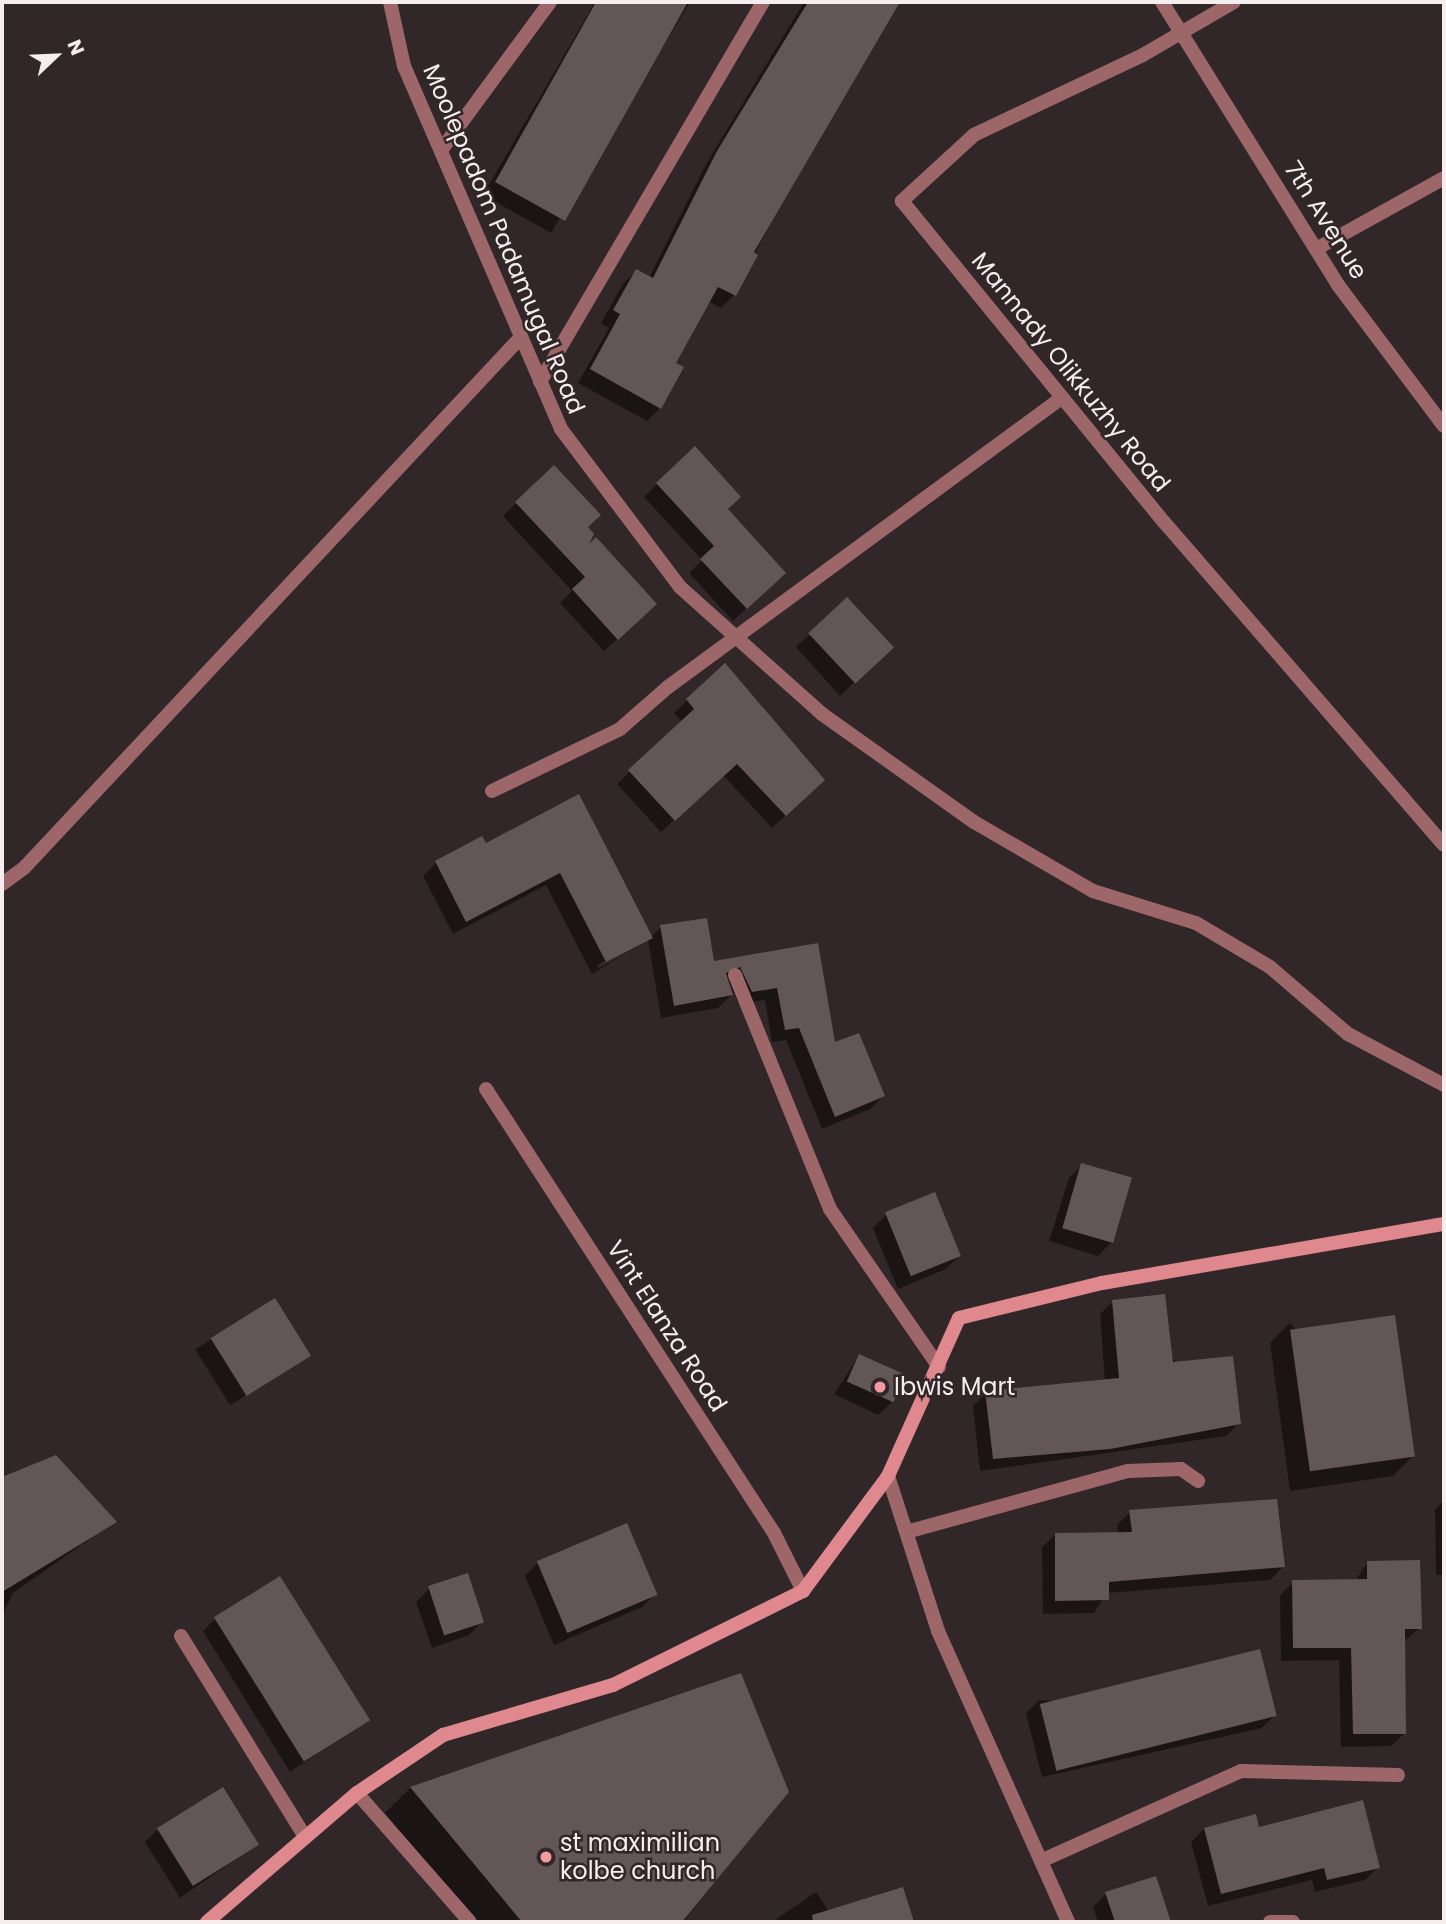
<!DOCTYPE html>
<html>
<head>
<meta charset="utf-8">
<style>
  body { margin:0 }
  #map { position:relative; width:1446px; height:1924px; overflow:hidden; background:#322728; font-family:Poppins,sans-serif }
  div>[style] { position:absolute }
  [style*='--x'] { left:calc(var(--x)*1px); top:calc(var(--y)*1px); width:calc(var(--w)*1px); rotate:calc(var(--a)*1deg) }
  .shadow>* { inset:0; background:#0007; transform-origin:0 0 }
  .building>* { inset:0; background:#635656; transform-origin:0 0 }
  .street>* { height:14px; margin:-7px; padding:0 7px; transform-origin:7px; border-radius:7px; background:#9d676a }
  .secondary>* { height:14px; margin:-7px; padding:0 7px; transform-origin:7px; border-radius:7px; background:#df888e }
  .dots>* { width:19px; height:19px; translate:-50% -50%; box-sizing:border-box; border:4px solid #322728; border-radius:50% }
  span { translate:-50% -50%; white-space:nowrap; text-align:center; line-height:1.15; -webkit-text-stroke:5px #322728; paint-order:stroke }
  .street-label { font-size:24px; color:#f6eeee }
  .poi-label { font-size:24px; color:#f6eeee }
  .left { translate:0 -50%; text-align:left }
  .frame { position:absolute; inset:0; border:4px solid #f6eeee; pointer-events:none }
  .north { position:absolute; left:21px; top:21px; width:70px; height:70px; -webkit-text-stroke:5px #322728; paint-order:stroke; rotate:67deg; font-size:19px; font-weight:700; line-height:28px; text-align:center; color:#f6eeee }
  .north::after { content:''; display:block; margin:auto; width:24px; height:32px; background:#f6eeee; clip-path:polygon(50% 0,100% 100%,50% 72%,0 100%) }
</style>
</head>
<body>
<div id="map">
  <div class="shadow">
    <i style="clip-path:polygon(595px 2px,690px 2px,551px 233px,483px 195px)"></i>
    <i style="clip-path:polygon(804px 2px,900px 2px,795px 175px,734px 295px,721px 308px,708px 301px,674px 363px,660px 408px,647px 421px,578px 383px,609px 328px,601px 323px,623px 284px,636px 271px,649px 278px,705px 166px)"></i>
    <i style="clip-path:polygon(657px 484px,726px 510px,771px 586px,733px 621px,689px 573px,702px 560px,644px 497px)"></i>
    <i style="clip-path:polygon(516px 503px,586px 528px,583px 550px,642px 617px,604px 651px,560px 603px,572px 591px,503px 516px)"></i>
    <i style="clip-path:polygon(847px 599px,878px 660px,840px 696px,796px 647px)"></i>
    <i style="clip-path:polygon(725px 665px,769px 714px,765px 717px,810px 793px,772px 828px,723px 775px,661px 832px,617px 784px,682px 722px,674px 713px)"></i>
    <i style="clip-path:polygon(evenodd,579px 796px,651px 937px,661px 927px,713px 963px,816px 945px,834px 1045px,883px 1096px,870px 1109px,822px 1129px,786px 1040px,772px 1042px,765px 1000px,739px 1004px,729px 983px,731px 995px,718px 1008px,661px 1018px,648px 940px,592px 974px,546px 885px,453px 934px,423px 876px,436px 863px,485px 846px,579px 796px,638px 943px,638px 947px,599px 968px,597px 965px,638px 943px)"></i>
    <i style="clip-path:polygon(1082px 1165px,1111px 1243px,1098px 1256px,1049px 1241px,1069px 1178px)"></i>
    <i style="clip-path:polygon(886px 1215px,959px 1256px,946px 1269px,898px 1289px,873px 1228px)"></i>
    <i style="left:274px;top:1300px;width:66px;height:93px;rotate:58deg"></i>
    <i style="clip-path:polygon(1113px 1301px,1239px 1423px,1226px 1436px,980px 1471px,973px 1406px,986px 1393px,1105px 1381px,1100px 1314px)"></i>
    <i style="clip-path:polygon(1290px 1323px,1413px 1456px,1393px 1476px,1290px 1491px,1270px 1343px)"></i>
    <i style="clip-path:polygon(859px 1356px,892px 1402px,878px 1415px,834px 1394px)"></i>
    <i style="clip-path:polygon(56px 1457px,114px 1522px,13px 1593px,2px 1616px,2px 1479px)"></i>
    <i style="clip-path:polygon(1444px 1500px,1444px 1575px,1436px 1575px,1435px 1510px)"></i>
    <i style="clip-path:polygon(1130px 1512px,1283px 1567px,1270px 1580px,1107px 1593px,1094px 1613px,1043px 1614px,1042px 1547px,1056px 1534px,1118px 1534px,1117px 1525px)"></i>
    <i style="clip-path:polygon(1368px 1562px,1420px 1628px,1404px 1641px,1405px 1733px,1391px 1746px,1341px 1747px,1339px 1660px,1281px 1661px,1280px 1595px,1293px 1582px,1355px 1581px)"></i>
    <i style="clip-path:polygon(538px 1563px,655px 1594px,642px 1607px,554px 1645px,525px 1576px)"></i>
    <i style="clip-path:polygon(429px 1589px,482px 1622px,469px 1635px,432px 1648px,416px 1602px)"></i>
    <i style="clip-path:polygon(216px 1618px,367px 1720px,290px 1772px,203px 1631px)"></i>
    <i style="clip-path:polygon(740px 1675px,787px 1792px,683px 1922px,476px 1922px,385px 1813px,410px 1788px)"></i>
    <i style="clip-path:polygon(1039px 1700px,1275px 1715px,1262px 1728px,1042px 1777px,1026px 1713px)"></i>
    <i style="clip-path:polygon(158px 1829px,256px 1845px,180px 1898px,145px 1842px)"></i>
    <i style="clip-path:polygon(1204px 1829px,1257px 1829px,1378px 1867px,1365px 1880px,1315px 1892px,1312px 1880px,1208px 1906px,1191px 1842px)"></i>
    <i style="clip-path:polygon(1155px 1878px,1169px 1922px,1098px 1922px,1093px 1907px,1106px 1894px)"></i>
    <i style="clip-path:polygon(816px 1892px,836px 1922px,773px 1922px,778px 1918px)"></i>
  </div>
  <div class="building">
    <i style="clip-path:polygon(596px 2px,688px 2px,565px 221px,495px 182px)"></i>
    <i style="clip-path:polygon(808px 2px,900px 2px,754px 252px,758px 255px,736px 296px,718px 287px,676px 363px,684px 367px,661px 409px,590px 369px,620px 314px,613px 310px,636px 269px,653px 278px,717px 151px)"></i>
    <i style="clip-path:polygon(695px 446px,741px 497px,728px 509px,786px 573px,747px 609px,700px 559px,714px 546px,656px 483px)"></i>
    <i style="clip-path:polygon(554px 465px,601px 515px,588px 527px,594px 534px,589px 544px,596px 537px,657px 604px,618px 640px,572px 589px,585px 577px,515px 502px)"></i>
    <i style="left:847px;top:597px;width:69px;height:53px;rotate:47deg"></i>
    <i style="clip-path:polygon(725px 663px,825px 780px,786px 816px,737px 764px,675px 821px,628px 770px,694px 709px,686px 699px)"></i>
    <i style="clip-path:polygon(579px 794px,653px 938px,606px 962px,560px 873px,466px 922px,435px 861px,482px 836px,486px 843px)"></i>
    <i style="clip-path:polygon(707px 918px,714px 961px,818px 943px,835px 1042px,859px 1033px,885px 1096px,835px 1117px,799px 1028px,785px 1030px,777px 988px,752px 992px,740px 967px,726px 973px,733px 995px,674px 1006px,660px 925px)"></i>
    <i style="left:1081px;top:1163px;width:53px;height:68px;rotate:16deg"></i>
    <i style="left:935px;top:1192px;width:69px;height:54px;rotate:68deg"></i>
    <i style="clip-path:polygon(1165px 1294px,1173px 1362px,1233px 1356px,1241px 1424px,1110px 1449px,993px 1459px,985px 1391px,1119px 1378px,1112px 1300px)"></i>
    <i style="left:275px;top:1298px;width:68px;height:76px;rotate:58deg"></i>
    <i style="left:1395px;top:1315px;width:143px;height:106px;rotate:82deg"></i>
    <i style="left:859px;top:1354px;width:51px;height:30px;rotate:24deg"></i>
    <i style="clip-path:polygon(56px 1455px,117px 1522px,2px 1592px,2px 1477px)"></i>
    <i style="clip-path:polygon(1277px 1499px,1285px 1567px,1109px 1582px,1109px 1600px,1055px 1601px,1055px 1533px,1132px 1532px,1129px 1510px)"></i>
    <i style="left:627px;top:1523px;width:78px;height:98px;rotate:67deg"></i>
    <i style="clip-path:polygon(1420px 1560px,1422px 1629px,1405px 1629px,1406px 1734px,1353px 1734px,1351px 1648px,1293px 1648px,1292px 1580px,1367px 1579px,1367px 1561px)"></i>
    <i style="left:468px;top:1573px;width:52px;height:42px;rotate:72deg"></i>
    <i style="left:280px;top:1576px;width:170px;height:78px;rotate:58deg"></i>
    <i style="left:1260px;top:1649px;width:69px;height:227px;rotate:76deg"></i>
    <i style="clip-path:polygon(741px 1673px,789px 1792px,682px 1922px,522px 1922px,410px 1787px)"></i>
    <i style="left:223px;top:1787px;width:68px;height:78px;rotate:58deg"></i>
    <i style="clip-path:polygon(1363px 1800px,1380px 1868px,1327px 1880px,1324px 1868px,1221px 1894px,1204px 1828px,1256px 1814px,1259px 1827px)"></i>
    <i style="clip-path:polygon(1156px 1876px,1171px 1922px,1115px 1922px,1105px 1892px)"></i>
    <i style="clip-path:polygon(903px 1887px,914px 1922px,813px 1922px,812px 1915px)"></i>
  </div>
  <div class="street">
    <i style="--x:390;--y:2;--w:66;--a:77.7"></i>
    <i style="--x:404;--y:66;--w:395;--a:66.6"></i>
    <i style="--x:561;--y:429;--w:198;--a:53"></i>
    <i style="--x:680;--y:587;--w:191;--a:41.8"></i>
    <i style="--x:822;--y:714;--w:186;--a:35.4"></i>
    <i style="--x:974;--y:822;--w:138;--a:30.1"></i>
    <i style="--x:1093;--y:891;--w:108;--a:17.3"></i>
    <i style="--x:1196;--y:923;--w:86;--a:30.7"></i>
    <i style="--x:1270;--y:967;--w:103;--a:40.7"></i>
    <i style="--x:1348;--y:1034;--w:109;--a:28"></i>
    <i style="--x:1162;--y:2;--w:333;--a:58.1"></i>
    <i style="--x:1338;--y:285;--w:176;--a:53.1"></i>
    <i style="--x:1234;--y:2;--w:105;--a:149.8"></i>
    <i style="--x:1143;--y:55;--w:187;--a:154.7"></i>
    <i style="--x:974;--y:135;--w:98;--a:137.5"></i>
    <i style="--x:902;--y:201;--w:414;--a:50.8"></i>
    <i style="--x:1164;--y:522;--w:427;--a:49.1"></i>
    <i style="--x:442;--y:149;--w:182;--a:-53.7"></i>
    <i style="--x:1316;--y:249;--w:146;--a:-29"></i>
    <i style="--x:540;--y:382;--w:441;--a:-59.6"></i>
    <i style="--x:492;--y:791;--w:142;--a:-25.8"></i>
    <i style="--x:620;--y:729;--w:64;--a:-41.2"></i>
    <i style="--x:668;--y:687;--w:488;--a:-36.3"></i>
    <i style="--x:2;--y:884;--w:27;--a:-36"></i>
    <i style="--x:24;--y:868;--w:727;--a:-46.89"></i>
    <i style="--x:735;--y:975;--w:253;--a:67.9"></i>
    <i style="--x:830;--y:1209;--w:192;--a:55.4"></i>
    <i style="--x:486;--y:1089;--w:529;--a:57.03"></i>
    <i style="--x:774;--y:1533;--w:65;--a:63.4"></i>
    <i style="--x:888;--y:1476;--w:163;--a:72.1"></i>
    <i style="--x:938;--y:1631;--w:319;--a:65.9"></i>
    <i style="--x:910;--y:1531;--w:226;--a:-15.4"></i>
    <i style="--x:1128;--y:1471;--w:53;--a:-2.2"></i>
    <i style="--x:1181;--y:1469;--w:21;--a:35"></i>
    <i style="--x:181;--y:1636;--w:236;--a:58.3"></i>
    <i style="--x:357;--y:1793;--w:171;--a:48.8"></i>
    <i style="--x:1043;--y:1860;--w:217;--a:-24.2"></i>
    <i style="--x:1241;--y:1771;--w:157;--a:1.5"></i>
    <i style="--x:1270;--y:1922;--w:23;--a:0"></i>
  </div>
  <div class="secondary">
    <i style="--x:207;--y:1922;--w:198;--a:-40.7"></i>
    <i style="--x:357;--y:1793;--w:104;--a:-34"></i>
    <i style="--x:443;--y:1735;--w:177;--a:-16.4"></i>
    <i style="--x:613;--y:1685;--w:212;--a:-26.3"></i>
    <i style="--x:803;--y:1591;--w:143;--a:-53.5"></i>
    <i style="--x:888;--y:1476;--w:173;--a:-65.8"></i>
    <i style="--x:959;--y:1318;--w:147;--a:-13.8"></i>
    <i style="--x:1102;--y:1283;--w:347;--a:-9.8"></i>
  </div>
  <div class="dots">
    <i style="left:880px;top:1387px;background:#f49aa0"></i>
    <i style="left:546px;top:1857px;background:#f49aa0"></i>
  </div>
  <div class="street-label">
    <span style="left:1326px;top:220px;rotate:58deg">7th Avenue</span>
    <span style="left:504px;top:239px;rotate:67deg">Moolepadom Padamugal Road</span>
    <span style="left:1071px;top:372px;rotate:51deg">Mannady Olikkuzhy Road</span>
    <span style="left:667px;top:1326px;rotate:57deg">Vint Elanza Road</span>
  </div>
  <div class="poi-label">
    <span class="left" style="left:894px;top:1387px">Ibwis Mart</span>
    <span class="left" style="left:560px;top:1857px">st maximilian<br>kolbe church</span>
  </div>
  <div class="frame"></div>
  <div class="north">N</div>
</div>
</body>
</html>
